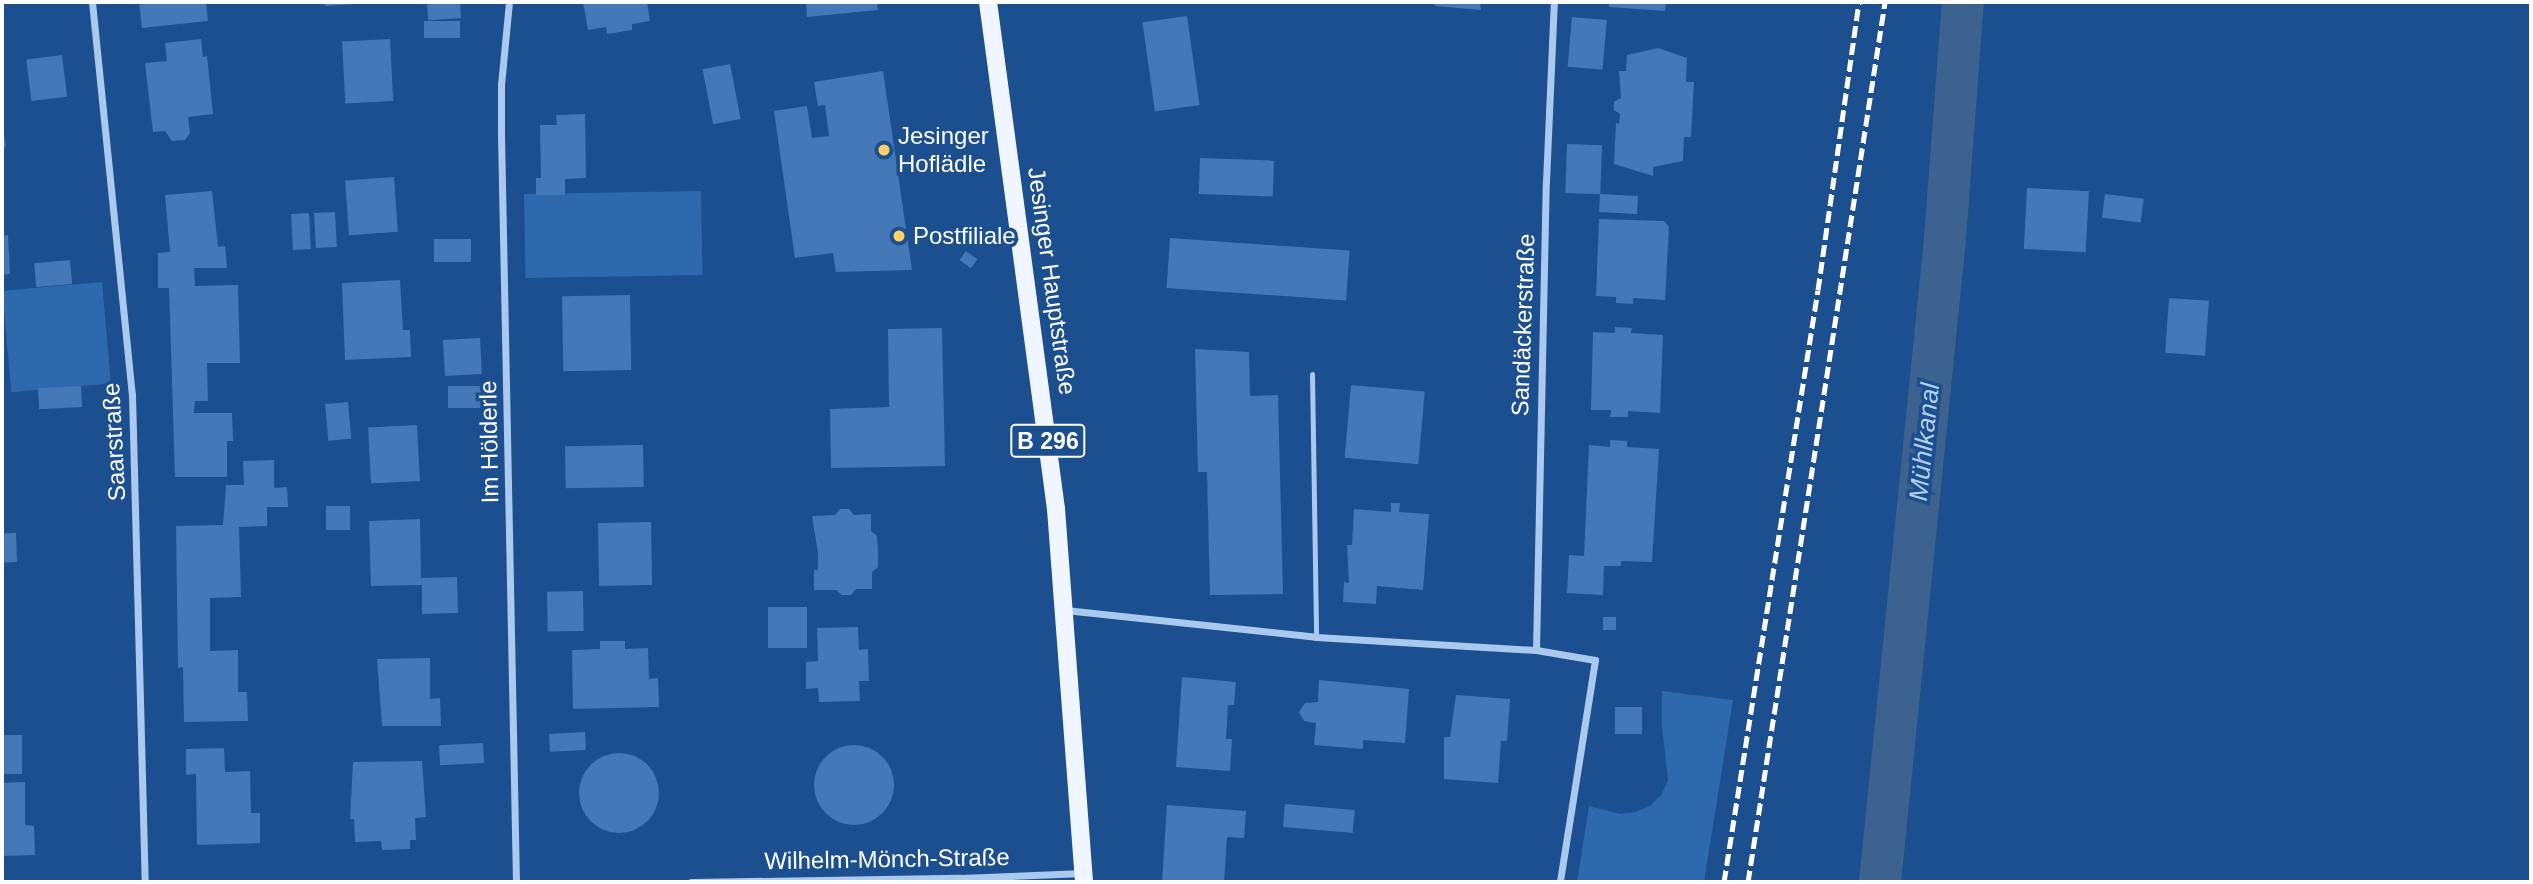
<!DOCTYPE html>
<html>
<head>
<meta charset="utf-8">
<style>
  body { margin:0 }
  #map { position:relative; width:2533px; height:884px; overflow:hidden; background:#1b4f8f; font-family:Arial,sans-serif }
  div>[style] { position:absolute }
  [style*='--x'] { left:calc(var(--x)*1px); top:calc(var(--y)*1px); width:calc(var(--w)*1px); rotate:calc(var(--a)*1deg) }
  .green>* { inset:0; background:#2e69ad; transform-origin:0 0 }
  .canal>* { height:42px; margin:-21px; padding:0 21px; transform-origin:21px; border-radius:21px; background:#3c6290 }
  .building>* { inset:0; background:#4478b7; transform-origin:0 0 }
  .round { border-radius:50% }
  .lane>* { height:5px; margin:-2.5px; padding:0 2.5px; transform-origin:2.5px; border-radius:2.5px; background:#a9c9ee }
  .street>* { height:7px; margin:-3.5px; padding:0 3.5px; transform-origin:3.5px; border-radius:3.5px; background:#a9c9ee }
  .primary>* { height:18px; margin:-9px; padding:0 9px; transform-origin:9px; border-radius:9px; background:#f0f6ff }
  .rail>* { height:5px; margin-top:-2.5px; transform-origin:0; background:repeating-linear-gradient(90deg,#fff 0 12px,transparent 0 17px) }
  .dots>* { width:19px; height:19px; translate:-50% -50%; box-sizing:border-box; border:4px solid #1b4f8f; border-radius:50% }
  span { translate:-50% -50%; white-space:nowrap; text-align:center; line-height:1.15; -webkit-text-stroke:7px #1b4f8f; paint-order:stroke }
  .shield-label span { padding:2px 5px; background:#1b4f8f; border:2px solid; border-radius:5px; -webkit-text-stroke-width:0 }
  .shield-label { font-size:23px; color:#fff; font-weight:700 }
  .poi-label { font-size:24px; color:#fff }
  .left { translate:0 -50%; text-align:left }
  .street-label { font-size:24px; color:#fff }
  .water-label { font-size:26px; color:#b5d3f5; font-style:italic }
  .frame { position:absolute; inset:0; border:4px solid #fff; pointer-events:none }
</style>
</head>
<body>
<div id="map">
  <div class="green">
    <i style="left:701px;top:191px;width:84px;height:177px;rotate:89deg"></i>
    <i style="left:102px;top:282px;width:102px;height:100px;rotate:85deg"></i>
    <i style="clip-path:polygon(1662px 691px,1733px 700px,1704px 882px,1577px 882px,1589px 806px,1620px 814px,1636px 812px,1650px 806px,1662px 794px,1668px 780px,1662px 726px)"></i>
  </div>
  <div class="canal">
    <i style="--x:1880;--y:882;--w:646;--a:-84.23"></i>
    <i style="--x:1945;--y:239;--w:238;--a:-85.7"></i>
  </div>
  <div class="building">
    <i style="clip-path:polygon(139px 2px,206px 2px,208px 21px,142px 28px)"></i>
    <i style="clip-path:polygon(324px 2px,355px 2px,356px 4px,325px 6px)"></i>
    <i style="left:460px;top:2px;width:16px;height:33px;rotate:86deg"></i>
    <i style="clip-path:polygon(583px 2px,647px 2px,650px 21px,632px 24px,632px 30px,607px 34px,606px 27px,588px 30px)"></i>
    <i style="clip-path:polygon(806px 2px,877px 2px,878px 10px,807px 17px)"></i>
    <i style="clip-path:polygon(1435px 2px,1480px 2px,1481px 10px,1435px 6px)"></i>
    <i style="clip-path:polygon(1609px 2px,1666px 2px,1665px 11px,1609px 7px)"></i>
    <i style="left:1187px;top:16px;width:90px;height:45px;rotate:82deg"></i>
    <i style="left:1572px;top:17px;width:35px;height:50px;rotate:5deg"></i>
    <i style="left:460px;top:21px;width:17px;height:36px;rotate:90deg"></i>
    <i style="clip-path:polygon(201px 39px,203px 57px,207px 56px,213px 114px,188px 117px,190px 133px,185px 140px,172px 141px,165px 131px,153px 132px,145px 63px,167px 61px,165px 43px)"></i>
    <i style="left:390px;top:39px;width:62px;height:48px;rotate:87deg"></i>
    <i style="clip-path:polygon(1658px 48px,1687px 58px,1686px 82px,1694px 82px,1691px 137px,1684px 137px,1683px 161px,1653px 167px,1653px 176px,1614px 164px,1616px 123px,1619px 124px,1620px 114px,1614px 110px,1614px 102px,1621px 98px,1619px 71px,1626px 71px,1627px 55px)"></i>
    <i style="left:62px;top:55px;width:42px;height:36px;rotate:83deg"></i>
    <i style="left:730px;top:64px;width:56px;height:28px;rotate:79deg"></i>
    <i style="clip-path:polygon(883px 71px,912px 270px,836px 272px,833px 253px,795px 258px,774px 111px,807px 106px,812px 138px,829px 136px,825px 105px,818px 106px,814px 82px)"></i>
    <i style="clip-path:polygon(585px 114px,586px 178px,565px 179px,565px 195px,536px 195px,536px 178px,541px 178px,540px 125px,557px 125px,556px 115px)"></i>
    <i style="clip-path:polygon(3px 129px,6px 147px,2px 147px,2px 130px)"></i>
    <i style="left:1567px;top:144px;width:35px;height:49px;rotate:2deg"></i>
    <i style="left:1200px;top:158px;width:74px;height:36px;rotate:2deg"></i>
    <i style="left:394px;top:177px;width:55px;height:49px;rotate:86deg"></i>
    <i style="left:2027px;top:188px;width:62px;height:61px;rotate:3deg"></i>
    <i style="clip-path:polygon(212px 191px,218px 247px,225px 246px,227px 268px,194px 268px,195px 286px,238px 285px,240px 363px,207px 363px,208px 401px,195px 401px,194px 413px,232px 413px,233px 441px,227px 441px,227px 477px,175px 477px,169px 288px,158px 288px,158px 253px,170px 252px,165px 195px)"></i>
    <i style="left:1600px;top:194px;width:38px;height:18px;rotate:3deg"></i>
    <i style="left:2105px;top:194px;width:39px;height:24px;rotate:7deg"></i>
    <i style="left:335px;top:212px;width:35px;height:21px;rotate:87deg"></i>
    <i style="left:309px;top:213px;width:36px;height:18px;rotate:87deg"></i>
    <i style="clip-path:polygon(1599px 219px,1664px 221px,1669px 227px,1665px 300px,1633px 298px,1633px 304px,1616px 303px,1616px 297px,1596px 296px)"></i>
    <i style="clip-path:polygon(8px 235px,10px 274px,2px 275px,2px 236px)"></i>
    <i style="left:1170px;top:238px;width:180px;height:50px;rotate:4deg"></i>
    <i style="left:471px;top:239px;width:23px;height:37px;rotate:90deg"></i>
    <i style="left:966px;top:251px;width:14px;height:11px;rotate:36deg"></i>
    <i style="left:70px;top:260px;width:24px;height:36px;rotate:85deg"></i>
    <i style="clip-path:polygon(400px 280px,403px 330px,410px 330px,411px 357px,345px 360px,342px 283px)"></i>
    <i style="left:630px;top:295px;width:75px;height:68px;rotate:89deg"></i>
    <i style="left:2169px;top:298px;width:40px;height:55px;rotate:4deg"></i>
    <i style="clip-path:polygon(1615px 327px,1632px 328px,1631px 333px,1663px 335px,1660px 413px,1628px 411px,1628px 417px,1610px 417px,1611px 410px,1591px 410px,1593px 332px,1615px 333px)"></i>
    <i style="clip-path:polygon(942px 328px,945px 466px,831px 468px,830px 409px,889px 407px,888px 329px)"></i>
    <i style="left:480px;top:338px;width:36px;height:37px;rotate:87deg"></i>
    <i style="clip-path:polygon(1195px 349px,1249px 352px,1250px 396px,1278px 395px,1283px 594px,1210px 595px,1207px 472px,1198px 472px)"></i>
    <i style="left:1351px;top:385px;width:74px;height:73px;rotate:5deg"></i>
    <i style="left:81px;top:386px;width:21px;height:43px;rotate:87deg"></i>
    <i style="left:484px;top:386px;width:22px;height:36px;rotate:90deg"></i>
    <i style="left:348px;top:402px;width:37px;height:23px;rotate:85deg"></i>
    <i style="left:417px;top:425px;width:56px;height:49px;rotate:87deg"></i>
    <i style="clip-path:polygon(1610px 440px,1627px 441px,1627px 447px,1659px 449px,1652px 562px,1621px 561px,1621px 566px,1604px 566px,1603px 595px,1567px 593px,1569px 555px,1584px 556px,1589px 445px,1610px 447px)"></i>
    <i style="left:643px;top:445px;width:42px;height:78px;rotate:89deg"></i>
    <i style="clip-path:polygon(274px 460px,274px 488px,287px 487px,288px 507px,267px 507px,267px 526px,239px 527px,241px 597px,210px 598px,210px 651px,238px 650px,238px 692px,247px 692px,248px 721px,184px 722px,183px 667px,178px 668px,176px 526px,223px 525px,226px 485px,244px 485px,243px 461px)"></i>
    <i style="clip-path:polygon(1391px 503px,1400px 503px,1399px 512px,1429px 514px,1423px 590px,1377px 586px,1376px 604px,1343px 602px,1344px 582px,1349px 583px,1347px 545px,1352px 545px,1354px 509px,1391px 512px)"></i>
    <i style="left:326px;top:506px;width:24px;height:24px"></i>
    <i style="clip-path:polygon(840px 509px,849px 509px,854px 515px,871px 514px,871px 531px,877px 536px,878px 551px,878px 567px,872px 572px,872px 589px,856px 589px,851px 595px,842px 595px,836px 590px,814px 590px,814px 570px,818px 570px,818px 553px,812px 516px,835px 515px)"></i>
    <i style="clip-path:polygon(420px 519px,421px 578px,457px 577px,458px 613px,422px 614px,422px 585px,371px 586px,369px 521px)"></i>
    <i style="left:651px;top:522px;width:63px;height:53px;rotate:89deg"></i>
    <i style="left:16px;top:533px;width:29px;height:14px;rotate:88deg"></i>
    <i style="left:583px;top:591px;width:40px;height:36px;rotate:89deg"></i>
    <i style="left:807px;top:607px;width:41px;height:39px;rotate:90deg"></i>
    <i style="left:1603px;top:617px;width:13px;height:13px"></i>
    <i style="clip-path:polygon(858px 627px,859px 650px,868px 649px,869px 681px,859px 681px,860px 701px,819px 702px,818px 688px,806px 689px,806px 662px,818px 661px,817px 628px)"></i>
    <i style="clip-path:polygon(600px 641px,625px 641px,625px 649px,648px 648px,649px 679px,658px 678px,659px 707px,573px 709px,572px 650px,600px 649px)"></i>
    <i style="clip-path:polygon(430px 658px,430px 699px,440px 698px,441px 726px,382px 726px,377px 659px)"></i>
    <i style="clip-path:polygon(1182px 677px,1236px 682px,1234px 705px,1228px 705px,1226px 739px,1232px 739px,1230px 771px,1176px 767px)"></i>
    <i style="clip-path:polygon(1319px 680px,1409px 689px,1405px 743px,1363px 740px,1363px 749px,1314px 745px,1316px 723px,1304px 721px,1299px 712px,1305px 703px,1318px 702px)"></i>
    <i style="clip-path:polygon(1456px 695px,1510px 699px,1507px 741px,1501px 741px,1498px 783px,1444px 779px,1444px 737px,1450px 737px)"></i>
    <i style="left:1615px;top:707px;width:27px;height:27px"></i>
    <i style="left:585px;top:732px;width:18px;height:36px;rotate:87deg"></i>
    <i style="left:2px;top:735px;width:20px;height:39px"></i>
    <i style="left:483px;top:743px;width:20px;height:44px;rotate:87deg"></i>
    <i class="round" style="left:814px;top:745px;width:80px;height:80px"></i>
    <i style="clip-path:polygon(224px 748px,225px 772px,250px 771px,251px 813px,260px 813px,260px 843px,197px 845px,196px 774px,186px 775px,186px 749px)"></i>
    <i class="round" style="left:579px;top:753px;width:80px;height:80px"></i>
    <i style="clip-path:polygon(422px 761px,426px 817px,415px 818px,416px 840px,410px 840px,410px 849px,382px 850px,381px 841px,355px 842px,354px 819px,350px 819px,353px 762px)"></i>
    <i style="clip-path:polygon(25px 782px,25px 825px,34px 826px,35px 855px,2px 856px,2px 783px)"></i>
    <i style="left:1285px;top:804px;width:70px;height:23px;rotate:5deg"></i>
    <i style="clip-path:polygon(1167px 805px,1246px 811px,1244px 838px,1227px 837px,1224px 882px,1162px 882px)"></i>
  </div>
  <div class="lane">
    <i style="--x:1312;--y:374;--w:263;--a:89.1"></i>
  </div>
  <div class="street">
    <i style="--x:92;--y:2;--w:395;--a:84.2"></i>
    <i style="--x:132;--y:395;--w:487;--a:88.5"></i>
    <i style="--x:509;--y:2;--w:83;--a:95.5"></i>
    <i style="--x:501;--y:85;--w:50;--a:90"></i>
    <i style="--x:501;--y:135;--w:747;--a:88.85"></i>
    <i style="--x:1065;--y:610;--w:252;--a:6.1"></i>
    <i style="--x:1316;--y:637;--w:220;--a:3.4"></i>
    <i style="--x:1536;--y:650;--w:60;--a:9.6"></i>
    <i style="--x:1595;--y:660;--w:225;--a:99"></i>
    <i style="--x:1536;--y:650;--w:468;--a:-88.8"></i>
    <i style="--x:1546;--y:182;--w:180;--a:-87.5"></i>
    <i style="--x:691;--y:882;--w:269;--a:-0.9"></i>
    <i style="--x:960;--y:878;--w:123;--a:-2.3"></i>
  </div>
  <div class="primary">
    <i style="--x:988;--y:2;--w:512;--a:82.36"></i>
    <i style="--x:1056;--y:509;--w:374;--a:85.7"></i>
  </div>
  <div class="rail">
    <i style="--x:1724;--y:882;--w:599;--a:-80.98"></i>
    <i style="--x:1818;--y:290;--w:291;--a:-81.9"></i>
    <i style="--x:1748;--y:882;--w:891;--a:-81.15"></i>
  </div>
  <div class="dots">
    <i style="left:884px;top:150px;background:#ffd166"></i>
    <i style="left:899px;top:236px;background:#ffd166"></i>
  </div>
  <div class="shield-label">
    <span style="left:1048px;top:441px">B 296</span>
  </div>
  <div class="poi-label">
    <span class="left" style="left:898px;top:150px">Jesinger<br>Hoflädle</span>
    <span class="left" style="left:913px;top:236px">Postfiliale</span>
  </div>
  <div class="street-label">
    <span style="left:1052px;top:281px;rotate:82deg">Jesinger Hauptstraße</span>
    <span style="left:1523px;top:325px;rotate:-88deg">Sandäckerstraße</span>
    <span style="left:114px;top:442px;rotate:-93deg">Saarstraße</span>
    <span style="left:489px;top:442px;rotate:-91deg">Im Hölderle</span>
    <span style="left:887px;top:859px;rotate:-1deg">Wilhelm-Mönch-Straße</span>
  </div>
  <div class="water-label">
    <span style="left:1925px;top:442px;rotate:-84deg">Mühlkanal</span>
  </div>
  <div class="frame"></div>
</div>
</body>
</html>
